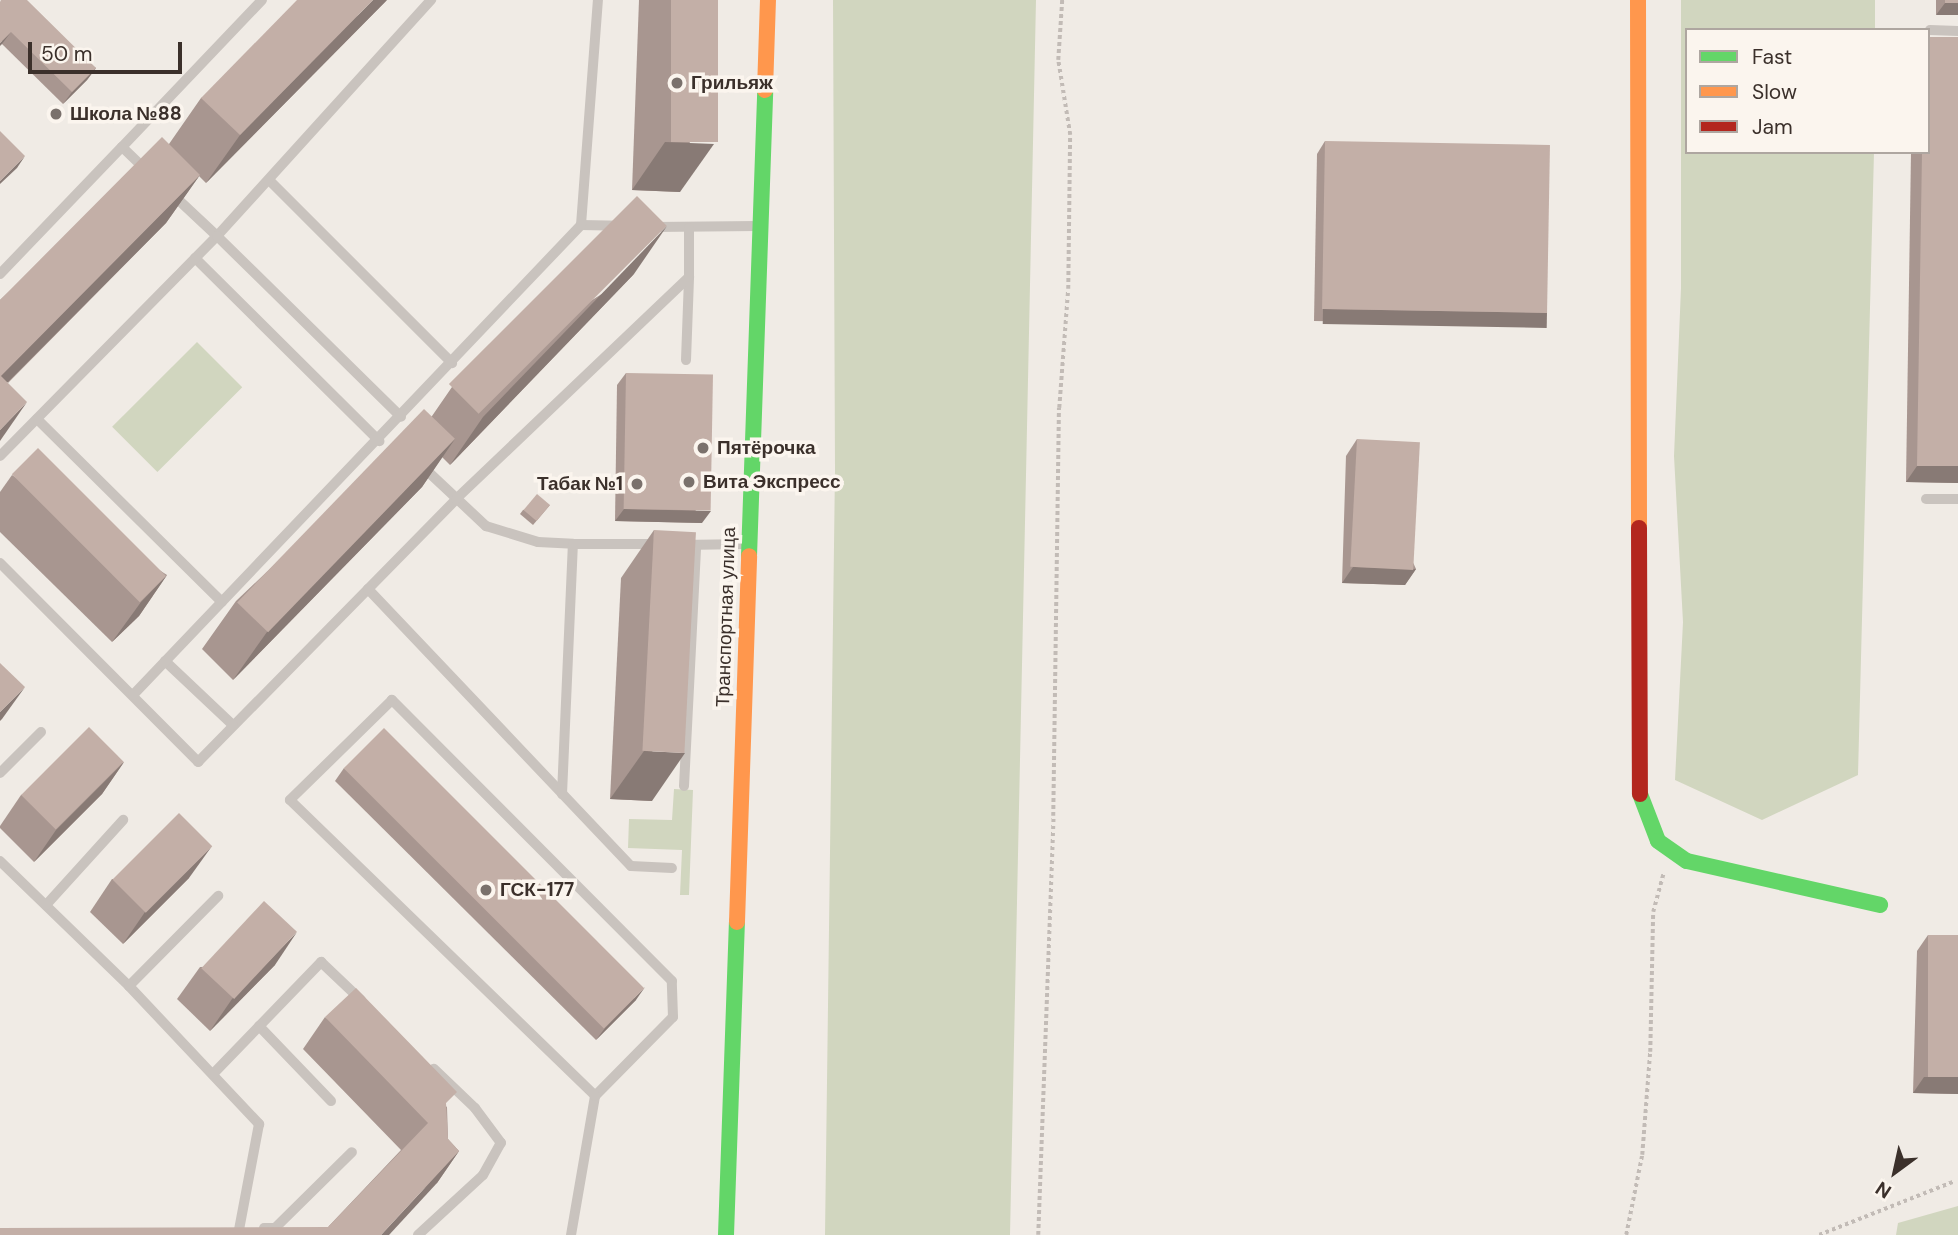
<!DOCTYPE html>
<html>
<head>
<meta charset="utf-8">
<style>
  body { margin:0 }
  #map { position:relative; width:1958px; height:1235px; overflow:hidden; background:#f0ebe5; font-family:"DM Sans",sans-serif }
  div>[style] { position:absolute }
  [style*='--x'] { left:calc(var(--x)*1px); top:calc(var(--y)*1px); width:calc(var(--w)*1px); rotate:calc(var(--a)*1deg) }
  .green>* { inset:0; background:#d1d6bf; transform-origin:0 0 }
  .path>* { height:3.5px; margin-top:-1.75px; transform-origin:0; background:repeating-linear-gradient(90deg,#c2bbb6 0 3.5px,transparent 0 7px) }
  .lane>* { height:10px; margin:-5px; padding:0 5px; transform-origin:5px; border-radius:5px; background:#c9c3be }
  .fast>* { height:16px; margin:-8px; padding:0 8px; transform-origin:8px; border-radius:8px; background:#63d668 }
  .slow>* { height:16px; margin:-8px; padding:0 8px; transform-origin:8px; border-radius:8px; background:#ff974d }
  .jam>* { height:16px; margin:-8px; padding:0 8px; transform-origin:8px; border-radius:8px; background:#b3261e }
  .wall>* { inset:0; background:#a89690 }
  .shaded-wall>* { inset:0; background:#887a75; transform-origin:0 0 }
  .building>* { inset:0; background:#c3afa7; transform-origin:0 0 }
  .dots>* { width:19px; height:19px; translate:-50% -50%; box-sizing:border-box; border:4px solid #fbf5ee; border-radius:50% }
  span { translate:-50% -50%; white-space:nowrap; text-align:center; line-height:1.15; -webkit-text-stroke:7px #fbf5ee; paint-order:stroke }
  .poi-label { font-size:19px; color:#3b302b; font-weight:700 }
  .left { translate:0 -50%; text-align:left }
  .right { translate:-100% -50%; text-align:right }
  .street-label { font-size:19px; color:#3b302b }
  .legend { position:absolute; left:1685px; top:28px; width:245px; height:126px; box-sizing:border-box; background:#fbf5ee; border:2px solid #aea6a0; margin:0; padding:9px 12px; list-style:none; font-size:21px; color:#3b302b }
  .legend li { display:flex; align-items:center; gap:14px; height:35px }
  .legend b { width:35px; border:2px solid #aea6a0 }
  .north { position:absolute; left:1860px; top:1137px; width:70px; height:70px; -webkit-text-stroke:5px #fbf5ee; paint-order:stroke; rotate:213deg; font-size:19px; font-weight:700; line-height:28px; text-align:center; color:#3b302b }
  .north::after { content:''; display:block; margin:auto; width:24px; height:32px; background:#3b302b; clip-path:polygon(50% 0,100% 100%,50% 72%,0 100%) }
  .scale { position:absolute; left:28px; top:42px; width:154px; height:32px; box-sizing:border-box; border:4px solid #3b302b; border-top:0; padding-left:9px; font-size:21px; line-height:24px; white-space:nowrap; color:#3b302b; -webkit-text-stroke:5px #fbf5ee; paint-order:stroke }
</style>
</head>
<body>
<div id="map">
  <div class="green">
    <i style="clip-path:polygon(833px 0,1036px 0,1010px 1235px,825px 1235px,835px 469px)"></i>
    <i style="clip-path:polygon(1681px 0,1875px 0,1875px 30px,1687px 30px,1687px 152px,1874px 152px,1858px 775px,1762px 820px,1675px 780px,1683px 622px,1674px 456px,1681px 288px)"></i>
    <i style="left:197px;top:342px;width:64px;height:120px;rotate:45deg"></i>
    <i style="clip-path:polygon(674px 789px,693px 790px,689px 895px,680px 895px,682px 850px,628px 848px,629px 819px,672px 820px)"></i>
    <i style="clip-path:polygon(1958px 1206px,1958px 1235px,1896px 1235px,1898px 1223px)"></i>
  </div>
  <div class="path">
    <i style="--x:1038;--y:1235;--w:419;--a:-87.9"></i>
    <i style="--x:1053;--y:816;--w:408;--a:-89.2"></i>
    <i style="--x:1059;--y:408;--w:119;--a:-85.7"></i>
    <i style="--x:1068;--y:289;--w:154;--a:-89.3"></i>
    <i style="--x:1070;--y:135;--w:76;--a:-99.1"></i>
    <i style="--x:1058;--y:60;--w:60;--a:-86.2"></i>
    <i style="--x:1626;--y:1235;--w:82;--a:-78.7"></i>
    <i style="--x:1642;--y:1155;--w:103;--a:-85.6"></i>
    <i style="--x:1650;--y:1052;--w:140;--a:-88.8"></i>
    <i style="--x:1653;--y:912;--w:39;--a:-75"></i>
    <i style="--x:1819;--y:1235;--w:144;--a:-21.6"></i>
  </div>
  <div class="lane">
    <i style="--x:1930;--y:30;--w:28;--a:2"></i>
    <i style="--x:148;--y:172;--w:36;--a:-136"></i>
    <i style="--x:122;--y:147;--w:203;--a:-46.4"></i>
    <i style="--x:269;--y:180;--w:259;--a:45"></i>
    <i style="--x:170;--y:192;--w:64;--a:43.1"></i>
    <i style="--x:217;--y:236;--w:319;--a:-47.8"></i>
    <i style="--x:581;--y:225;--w:39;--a:1"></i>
    <i style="--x:654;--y:227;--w:103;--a:-0.6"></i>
    <i style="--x:195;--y:258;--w:260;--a:44.8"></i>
    <i style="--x:0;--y:274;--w:176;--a:-46.2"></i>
    <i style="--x:686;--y:360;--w:83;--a:-87.9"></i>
    <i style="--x:37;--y:419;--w:260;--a:44.7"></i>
    <i style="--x:0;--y:456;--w:309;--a:-45.4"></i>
    <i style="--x:217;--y:236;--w:258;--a:44.5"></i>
    <i style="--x:422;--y:466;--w:88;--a:43.2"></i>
    <i style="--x:486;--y:526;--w:54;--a:17.1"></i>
    <i style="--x:538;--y:542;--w:35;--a:3"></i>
    <i style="--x:1926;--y:499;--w:32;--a:0"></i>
    <i style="--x:682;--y:545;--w:64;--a:-0.9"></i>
    <i style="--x:0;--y:563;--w:281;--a:45.1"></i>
    <i style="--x:198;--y:762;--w:368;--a:-45.5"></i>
    <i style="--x:456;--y:499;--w:322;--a:-43.6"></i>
    <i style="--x:689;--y:277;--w:49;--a:-90"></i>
    <i style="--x:368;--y:589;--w:382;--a:46.5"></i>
    <i style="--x:631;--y:866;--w:41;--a:2.8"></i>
    <i style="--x:165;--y:661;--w:93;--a:43.3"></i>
    <i style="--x:133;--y:695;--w:649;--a:-46.37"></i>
    <i style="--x:581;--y:225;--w:226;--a:-85.7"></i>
    <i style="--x:0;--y:773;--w:58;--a:-45"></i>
    <i style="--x:684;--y:786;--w:241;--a:-87.1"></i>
    <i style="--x:562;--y:794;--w:250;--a:-87.5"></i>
    <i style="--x:573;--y:544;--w:86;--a:0"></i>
    <i style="--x:0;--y:861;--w:180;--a:44.1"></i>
    <i style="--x:129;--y:986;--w:190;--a:46.7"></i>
    <i style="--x:259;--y:1124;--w:113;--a:100.7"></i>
    <i style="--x:46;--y:905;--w:115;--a:-47.8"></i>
    <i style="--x:129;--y:986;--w:127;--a:-45.3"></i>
    <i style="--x:259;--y:1026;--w:104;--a:46.2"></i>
    <i style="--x:213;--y:1074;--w:156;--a:-46"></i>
    <i style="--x:321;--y:962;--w:55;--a:43.5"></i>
    <i style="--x:264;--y:1228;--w:11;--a:0"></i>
    <i style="--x:275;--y:1228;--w:108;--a:-44.6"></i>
    <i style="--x:418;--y:1235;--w:88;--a:-42.7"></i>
    <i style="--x:483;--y:1175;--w:37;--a:-61"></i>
    <i style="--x:501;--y:1143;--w:44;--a:-126.6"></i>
    <i style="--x:475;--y:1108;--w:57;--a:-136.4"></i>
    <i style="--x:571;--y:1235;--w:141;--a:-80.2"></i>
    <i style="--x:595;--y:1096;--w:111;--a:-45.4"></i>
    <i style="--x:673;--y:1017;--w:36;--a:-92"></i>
    <i style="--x:672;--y:981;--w:397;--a:-134.9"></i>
    <i style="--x:392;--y:700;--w:143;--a:135.6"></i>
    <i style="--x:290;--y:800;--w:425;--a:44.1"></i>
  </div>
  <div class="fast">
    <i style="--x:749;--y:556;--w:466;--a:-88"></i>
    <i style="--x:1640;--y:794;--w:50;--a:69"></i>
    <i style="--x:1658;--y:841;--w:35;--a:35"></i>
    <i style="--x:1687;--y:861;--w:198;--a:12.8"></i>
    <i style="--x:726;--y:1235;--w:313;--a:-88"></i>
  </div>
  <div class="slow">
    <i style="--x:1638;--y:0;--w:528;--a:89.89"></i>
    <i style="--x:765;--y:90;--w:90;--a:-88.1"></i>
    <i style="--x:737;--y:922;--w:366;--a:-88.1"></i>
  </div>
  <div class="jam">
    <i style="--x:1639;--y:528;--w:266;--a:89.8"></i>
  </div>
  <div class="wall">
    <i style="clip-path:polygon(387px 0,206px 183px,199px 176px,166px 223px,8px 383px,0 300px,169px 144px,201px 98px)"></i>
    <i style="clip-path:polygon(639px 0,718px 0,680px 192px,632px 190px)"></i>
    <i style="clip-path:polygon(1936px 0,1958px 0,1936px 15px)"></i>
    <i style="clip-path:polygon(0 2px,96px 68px,87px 80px,63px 104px,2px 44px)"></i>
    <i style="clip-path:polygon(1325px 141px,1547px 313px,1539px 325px,1314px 321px,1317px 154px)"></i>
    <i style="clip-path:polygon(1911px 152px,1928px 152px,1958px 483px,1906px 482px)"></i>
    <i style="clip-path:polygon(634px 274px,450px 465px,442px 457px,422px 487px,233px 680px,202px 649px,236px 601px,432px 416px,452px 387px)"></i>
    <i style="clip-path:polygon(626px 373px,702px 523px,615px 521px,617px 385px)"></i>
    <i style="clip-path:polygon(1357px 439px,1416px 569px,1405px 585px,1342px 583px,1346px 456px)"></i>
    <i style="clip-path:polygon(12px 475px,167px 575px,139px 616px,112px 642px,0 532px,0 492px)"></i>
    <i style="clip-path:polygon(550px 505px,533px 525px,520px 514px,523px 510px)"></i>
    <i style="clip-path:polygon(654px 530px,652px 801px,610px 799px,621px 578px)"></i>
    <i style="clip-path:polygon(124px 762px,102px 794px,34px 862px,0 828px,0 826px,21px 795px)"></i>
    <i style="clip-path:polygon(344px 768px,636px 1000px,596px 1040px,335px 781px)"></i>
    <i style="clip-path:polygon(189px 878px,123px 944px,90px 912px,112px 879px)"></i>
    <i style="clip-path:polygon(1928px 935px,1958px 935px,1958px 1094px,1913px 1093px,1917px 951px)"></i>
    <i style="clip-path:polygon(275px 965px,210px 1031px,177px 999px,200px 967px)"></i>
    <i style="clip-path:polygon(325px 1017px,447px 1107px,448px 1139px,459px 1151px,437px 1183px,328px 1227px,401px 1150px,303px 1049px)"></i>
  </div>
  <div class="shaded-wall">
    <i style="clip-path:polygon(373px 0,387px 0,206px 183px,240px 135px)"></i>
    <i style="clip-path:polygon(1945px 3px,1958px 3px,1958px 15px,1936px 15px)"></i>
    <i style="clip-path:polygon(11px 32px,2px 44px,0 46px,0 43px)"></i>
    <i style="clip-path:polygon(96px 68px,87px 80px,63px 104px,72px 92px)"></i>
    <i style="clip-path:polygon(665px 142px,714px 144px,680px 192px,632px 190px)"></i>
    <i style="clip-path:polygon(25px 156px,17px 168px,0 184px,0 181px)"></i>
    <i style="clip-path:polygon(200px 175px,166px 223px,0 390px,0 376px)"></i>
    <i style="clip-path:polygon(667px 226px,634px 274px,450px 465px,483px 417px)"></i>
    <i style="left:1323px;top:309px;width:224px;height:15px;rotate:1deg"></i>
    <i style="clip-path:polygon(27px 402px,0 441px,0 430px)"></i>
    <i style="clip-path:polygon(455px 439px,422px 487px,233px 680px,267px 632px)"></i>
    <i style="clip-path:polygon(1917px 466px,1958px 466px,1958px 483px,1906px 482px)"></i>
    <i style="clip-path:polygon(624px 509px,711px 511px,702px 523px,615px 521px)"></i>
    <i style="clip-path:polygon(1353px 567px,1416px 569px,1405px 585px,1342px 583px)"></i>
    <i style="clip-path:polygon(167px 575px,139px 616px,112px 642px,141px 602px)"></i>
    <i style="clip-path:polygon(25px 687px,2px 719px,0 721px,0 712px)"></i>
    <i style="clip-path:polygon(644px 751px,685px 753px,652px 801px,610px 799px)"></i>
    <i style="clip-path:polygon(124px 762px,102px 794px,34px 862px,56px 830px)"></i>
    <i style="clip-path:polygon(212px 846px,189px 878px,123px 944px,145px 912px)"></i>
    <i style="clip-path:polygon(297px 932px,275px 965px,210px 1031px,232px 999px)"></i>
    <i style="clip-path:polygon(645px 987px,636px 1000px,596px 1040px,605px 1028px)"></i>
    <i style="clip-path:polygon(1924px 1077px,1958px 1077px,1958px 1094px,1913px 1093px)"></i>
    <i style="clip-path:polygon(459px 1151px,437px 1183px,389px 1235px,381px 1235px)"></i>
  </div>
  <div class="building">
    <i style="clip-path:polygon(1px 0,27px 0,96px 68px,72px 92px,11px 32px,0 43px,0 2px)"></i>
    <i style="clip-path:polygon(297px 0,373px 0,240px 135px,201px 98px)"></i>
    <i style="left:671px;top:0;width:47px;height:142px"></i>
    <i style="left:1945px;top:0;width:13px;height:3px"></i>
    <i style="clip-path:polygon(1928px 37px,1958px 37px,1958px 466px,1917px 466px,1922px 152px,1928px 152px)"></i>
    <i style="clip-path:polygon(0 131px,25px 156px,0 181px)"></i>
    <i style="clip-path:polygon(162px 137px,200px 175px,1px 376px,27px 402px,0 430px,0 300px)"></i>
    <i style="left:1325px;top:141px;width:225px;height:168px;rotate:1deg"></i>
    <i style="left:637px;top:196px;width:42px;height:266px;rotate:45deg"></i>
    <i style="left:626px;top:373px;width:87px;height:136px;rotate:1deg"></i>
    <i style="left:424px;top:409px;width:43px;height:269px;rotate:44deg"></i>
    <i style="left:1357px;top:439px;width:63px;height:128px;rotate:3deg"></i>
    <i style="left:38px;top:448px;width:181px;height:37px;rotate:45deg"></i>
    <i style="left:537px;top:494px;width:17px;height:21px;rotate:40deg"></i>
    <i style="left:654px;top:530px;width:42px;height:221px;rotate:3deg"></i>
    <i style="clip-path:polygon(0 663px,25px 687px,0 712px)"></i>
    <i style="left:89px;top:727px;width:49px;height:96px;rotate:45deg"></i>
    <i style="left:384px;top:728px;width:368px;height:57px;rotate:45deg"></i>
    <i style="left:179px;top:813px;width:47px;height:94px;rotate:45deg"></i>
    <i style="left:264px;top:901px;width:45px;height:92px;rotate:43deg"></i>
    <i style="left:1928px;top:935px;width:30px;height:142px"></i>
    <i style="clip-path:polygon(356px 988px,457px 1092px,446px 1103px,448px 1139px,459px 1151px,381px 1235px,0 1235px,0 1228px,328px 1227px,428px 1123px,325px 1017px)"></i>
  </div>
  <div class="dots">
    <i style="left:677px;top:83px;background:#7a716c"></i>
    <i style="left:56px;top:114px;background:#7a716c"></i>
    <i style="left:703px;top:448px;background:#7a716c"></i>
    <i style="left:689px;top:482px;background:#7a716c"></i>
    <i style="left:637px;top:484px;background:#7a716c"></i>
    <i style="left:486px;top:890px;background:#7a716c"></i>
  </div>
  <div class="poi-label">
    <span class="left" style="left:691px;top:83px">Грильяж</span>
    <span class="left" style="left:70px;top:114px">Школа №88</span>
    <span class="left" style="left:717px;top:448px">Пятёрочка</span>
    <span class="left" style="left:703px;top:482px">Вита Экспресс</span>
    <span class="right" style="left:623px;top:484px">Табак №1</span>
    <span class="left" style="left:500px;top:890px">ГСК-177</span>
  </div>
  <div class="street-label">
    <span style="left:726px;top:617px;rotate:-88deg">Транспортная улица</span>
  </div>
  <ul class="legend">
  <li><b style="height:9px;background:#63d668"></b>Fast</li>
  <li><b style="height:9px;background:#ff974d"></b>Slow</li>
  <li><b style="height:9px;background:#b3261e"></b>Jam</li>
  </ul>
  <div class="north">N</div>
  <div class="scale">50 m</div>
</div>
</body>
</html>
